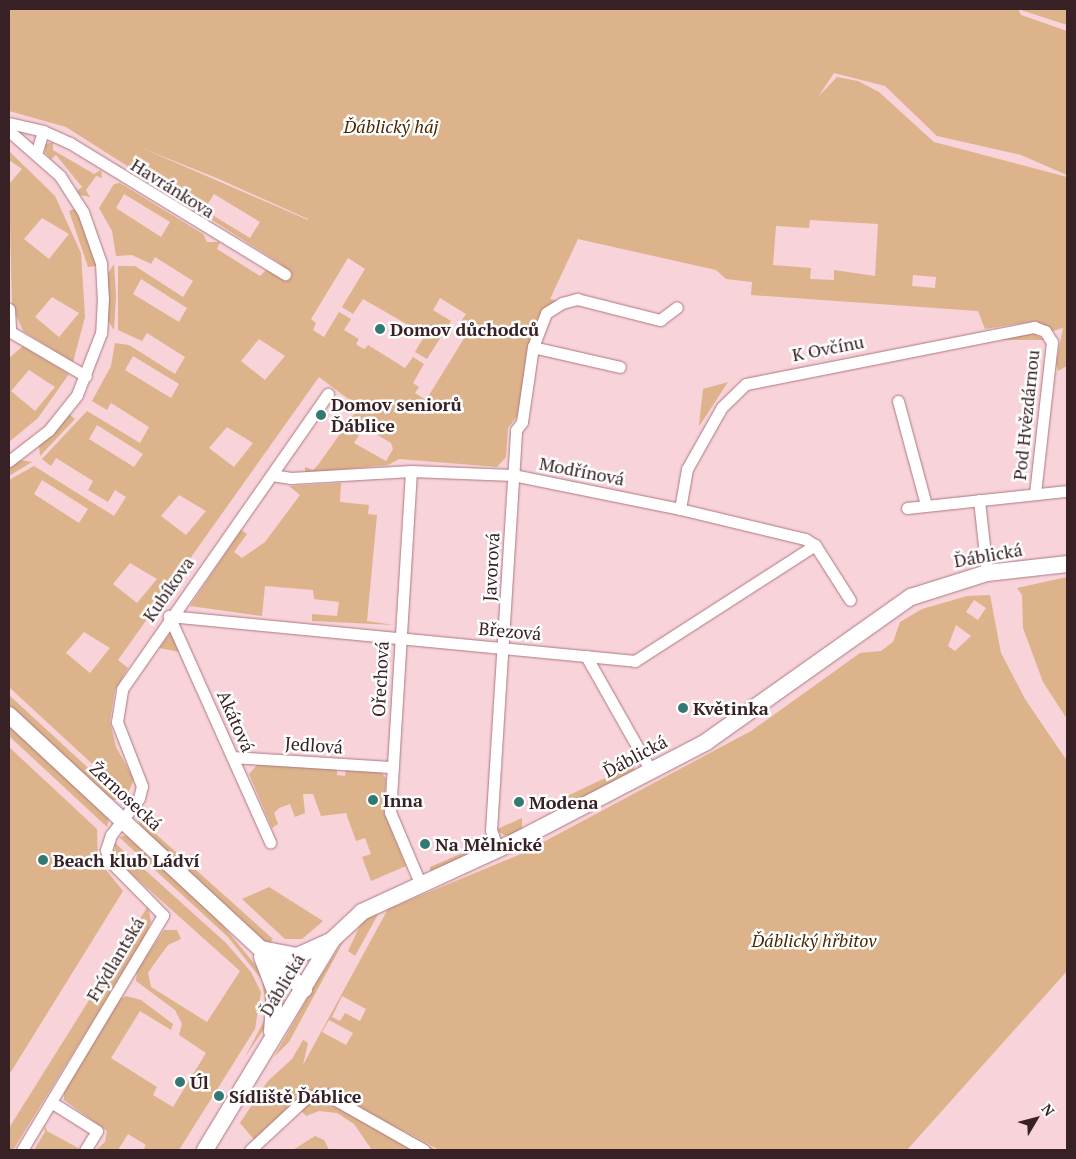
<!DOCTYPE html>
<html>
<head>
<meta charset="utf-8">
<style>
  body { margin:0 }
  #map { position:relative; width:1076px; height:1159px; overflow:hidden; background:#f8d3d9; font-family:"PT Serif",serif }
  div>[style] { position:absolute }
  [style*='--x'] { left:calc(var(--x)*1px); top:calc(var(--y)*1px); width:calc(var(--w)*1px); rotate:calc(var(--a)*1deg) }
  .green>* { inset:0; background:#dcb38a }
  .roads { filter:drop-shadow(0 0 1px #ad7781) drop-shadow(0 0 1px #ad7781) }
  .street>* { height:11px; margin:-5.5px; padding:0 5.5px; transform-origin:5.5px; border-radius:5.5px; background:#fff }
  .secondary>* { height:16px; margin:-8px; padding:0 8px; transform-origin:8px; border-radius:8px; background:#fff }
  .dots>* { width:14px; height:14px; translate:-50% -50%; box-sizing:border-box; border:2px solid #fff; border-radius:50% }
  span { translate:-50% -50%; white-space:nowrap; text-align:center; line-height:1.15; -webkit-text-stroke:5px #fff; paint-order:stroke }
  .park-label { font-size:18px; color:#482800; font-style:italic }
  .street-label { font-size:18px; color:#372125 }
  .poi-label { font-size:18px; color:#372125; font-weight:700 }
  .left { translate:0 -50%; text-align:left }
  .frame { position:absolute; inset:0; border:10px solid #372125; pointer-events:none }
  .north { position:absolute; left:1011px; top:1094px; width:50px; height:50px; -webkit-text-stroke:4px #fff; paint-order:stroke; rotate:53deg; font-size:14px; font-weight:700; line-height:20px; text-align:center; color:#372125 }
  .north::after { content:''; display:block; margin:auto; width:18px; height:22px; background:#372125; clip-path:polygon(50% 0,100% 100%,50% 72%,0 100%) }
</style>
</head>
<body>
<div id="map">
  <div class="green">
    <i style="clip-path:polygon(evenodd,9px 9px,1067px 9px,1067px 25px,1018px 9px,1021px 15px,1067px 31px,1067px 175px,1021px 155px,937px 136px,885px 86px,834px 73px,818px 97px,837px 77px,858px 81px,879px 92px,934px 142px,1067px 177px,1067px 366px,1058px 371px,1056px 363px,1063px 328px,1053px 331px,1036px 321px,985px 329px,978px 311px,751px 295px,752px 282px,726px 279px,716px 270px,578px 239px,550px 299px,558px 301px,544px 313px,518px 415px,508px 428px,506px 457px,497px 467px,399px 459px,388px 465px,305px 473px,305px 467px,313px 470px,318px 465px,359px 407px,319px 377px,118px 660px,128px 668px,115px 690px,110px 721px,116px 747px,134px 779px,127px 796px,9px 687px,9px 480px,34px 466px,114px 516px,126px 497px,115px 490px,108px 502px,88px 490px,93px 481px,56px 458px,51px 466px,42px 459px,87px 411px,140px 443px,149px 427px,111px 403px,107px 410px,92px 401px,111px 366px,115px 343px,129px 345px,175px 374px,185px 357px,147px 333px,142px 341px,118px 330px,118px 266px,135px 266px,183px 297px,193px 281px,155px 257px,151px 264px,132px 255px,116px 256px,112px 231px,99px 208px,114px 184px,120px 183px,203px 234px,207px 242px,220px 242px,217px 249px,260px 276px,266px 270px,276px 274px,281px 264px,66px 127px,9px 111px,9px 9px,142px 148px,219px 179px,308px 219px,308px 220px,142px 148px,9px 9px,124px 194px,170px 222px,161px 237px,116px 208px,124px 194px,9px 9px,214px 194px,260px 222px,250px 238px,204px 210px,214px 194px,9px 9px,810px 220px,878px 224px,875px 276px,834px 270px,834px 280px,810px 279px,811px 268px,773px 265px,776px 226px,809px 228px,810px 220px,9px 9px,348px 258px,365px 269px,342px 307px,353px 314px,363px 299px,410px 326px,425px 335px,415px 352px,427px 359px,451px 321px,433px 310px,440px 298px,466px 314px,458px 326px,468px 332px,426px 400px,415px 393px,419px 387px,413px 383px,424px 364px,413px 357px,405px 368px,368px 345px,365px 349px,360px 347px,356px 344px,359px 339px,344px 330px,351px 319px,339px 312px,324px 337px,313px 330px,316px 323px,311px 319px,348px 258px,9px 9px,913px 275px,936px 277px,935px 288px,912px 286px,913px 275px,9px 9px,141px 279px,187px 308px,179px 322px,133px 294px,141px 279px,9px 9px,259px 339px,285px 356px,265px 380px,241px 361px,259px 339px,9px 9px,133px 356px,179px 384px,171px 398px,125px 370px,133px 356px,9px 9px,97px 425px,143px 454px,134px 467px,89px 439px,97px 425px,9px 9px,227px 427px,253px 443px,234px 467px,209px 448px,227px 427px,9px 9px,364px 427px,391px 443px,393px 449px,386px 461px,354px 443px,364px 427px,9px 9px,42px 480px,88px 509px,79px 523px,34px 494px,42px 480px,9px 9px,179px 495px,206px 511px,186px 535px,161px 516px,179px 495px,9px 9px,130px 563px,157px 579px,137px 603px,113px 584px,130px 563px,9px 9px,84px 632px,110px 648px,90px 673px,66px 653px,84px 632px)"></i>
    <i style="clip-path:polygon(53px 142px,53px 150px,94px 174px,101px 170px,102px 178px,96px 176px,86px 190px,90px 197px,80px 195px,77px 191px,82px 187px,56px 155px,51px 159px,45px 152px,45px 144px)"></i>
    <i style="clip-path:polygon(evenodd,9px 151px,55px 196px,81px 253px,85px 317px,73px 362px,23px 331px,12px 306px,9px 184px,22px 169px,9px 160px,9px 151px,42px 218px,69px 234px,49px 259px,24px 239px,42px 218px,9px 151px,52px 297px,79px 313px,59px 337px,35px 317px,52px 297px)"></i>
    <i style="clip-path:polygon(76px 208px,95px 260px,96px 266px,88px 267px,69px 211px)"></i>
    <i style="clip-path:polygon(114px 264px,116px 297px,114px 330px,106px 318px,107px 275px)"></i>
    <i style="clip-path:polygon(1029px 331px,1045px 340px,982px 340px)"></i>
    <i style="clip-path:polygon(evenodd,23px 346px,69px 374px,38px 418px,9px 442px,9px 358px,23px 346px,29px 370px,55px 387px,35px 411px,11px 391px,29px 370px)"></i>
    <i style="clip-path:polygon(728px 382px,700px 425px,699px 425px,703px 389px)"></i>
    <i style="clip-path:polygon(69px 414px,75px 419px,40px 456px,39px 445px)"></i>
    <i style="clip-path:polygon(19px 460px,32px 462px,9px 476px,9px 466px)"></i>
    <i style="clip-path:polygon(341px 483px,340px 502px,369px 505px,368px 514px,377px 515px,367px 621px,394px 625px,312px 621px,312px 614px,337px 616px,339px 602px,314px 599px,313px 590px,265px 586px,262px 616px,190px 606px,241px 530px,247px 534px,234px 552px,242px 558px,265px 542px,300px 495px,289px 486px)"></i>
    <i style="clip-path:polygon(1067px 577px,1067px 719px,1043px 682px,1023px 628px,1022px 595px,1017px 588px)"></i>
    <i style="clip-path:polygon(evenodd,990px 595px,1001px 653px,1025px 699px,1067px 761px,1067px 971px,907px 1150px,439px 1150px,392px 1124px,436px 1150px,428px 1150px,320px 1091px,257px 1143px,240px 1123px,267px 1082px,292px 1059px,303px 1040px,308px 1043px,303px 1065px,388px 909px,521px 854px,751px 731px,860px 653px,881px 651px,893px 642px,900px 622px,922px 609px,967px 596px,990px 595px,974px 600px,986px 608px,978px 620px,966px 612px,974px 600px,990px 595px,956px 625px,971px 636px,955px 651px,948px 646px,956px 625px,990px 595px,342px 996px,366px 1009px,360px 1021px,345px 1013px,340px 1021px,332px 1017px,342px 996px,990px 595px,329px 1020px,353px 1033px,346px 1045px,322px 1032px,329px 1020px)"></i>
    <i style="clip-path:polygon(171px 632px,180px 652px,159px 648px)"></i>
    <i style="clip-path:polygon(9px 695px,123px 800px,111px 800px,9px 708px)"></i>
    <i style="clip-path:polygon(9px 722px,109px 818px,107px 827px,9px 736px)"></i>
    <i style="clip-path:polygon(9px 747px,97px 829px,98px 860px,123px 891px,9px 1075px)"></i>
    <i style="clip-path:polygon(259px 763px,337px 769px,337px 775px,345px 776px,346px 769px,380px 771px,386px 778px,384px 812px,406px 866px,371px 881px,362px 857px,371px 854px,365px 838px,356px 841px,346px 813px,321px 816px,313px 794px,303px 794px,305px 813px,295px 817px,290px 804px,279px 808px,274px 813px,278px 824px,272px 828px,249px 774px)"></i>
    <i style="clip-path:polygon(635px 764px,633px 773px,572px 805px,565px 797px)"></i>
    <i style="clip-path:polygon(138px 818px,273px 939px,267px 946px,140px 826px)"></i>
    <i style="clip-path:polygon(522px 818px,522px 831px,506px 836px,495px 830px)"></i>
    <i style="clip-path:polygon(128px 835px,212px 912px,266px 978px,270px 1013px,264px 1029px,245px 1057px,267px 1015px,262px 980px,228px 937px,119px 837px)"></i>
    <i style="clip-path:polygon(114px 842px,226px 943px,251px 972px,261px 992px,255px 1029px,179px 1150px,143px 1150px,146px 1145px,128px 1134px,118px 1150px,96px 1150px,105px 1142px,107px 1131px,64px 1100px,64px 1088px,120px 999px,126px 996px,141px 1000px,173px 1024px,171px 1030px,140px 1011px,111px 1058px,157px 1087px,153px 1095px,173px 1107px,206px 1053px,179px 1035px,182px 1024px,175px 1010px,136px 981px,137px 970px,164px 930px,177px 930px,181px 939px,168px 945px,154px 964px,148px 973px,151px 987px,207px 1022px,240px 971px,117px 861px)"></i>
    <i style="clip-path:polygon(472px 849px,476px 852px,430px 871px,430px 867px)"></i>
    <i style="clip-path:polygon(269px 887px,323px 921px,302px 939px,285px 939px,242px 899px)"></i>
    <i style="clip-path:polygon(148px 906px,151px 922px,145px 937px,13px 1150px,9px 1150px,9px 1128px)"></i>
    <i style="clip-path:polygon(382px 907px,355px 956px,348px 951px,363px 919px)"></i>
    <i style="clip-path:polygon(347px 935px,289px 1042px,274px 1057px,316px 983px)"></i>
    <i style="clip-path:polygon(324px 1099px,389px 1137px,413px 1150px,372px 1150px,354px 1124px,337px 1113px,319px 1111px,306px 1116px,299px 1108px,309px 1100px)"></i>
    <i style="clip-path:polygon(44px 1124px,47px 1131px,80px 1149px,34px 1150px,45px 1132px)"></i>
    <i style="clip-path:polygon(315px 1136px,324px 1140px,329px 1150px,293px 1150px)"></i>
  </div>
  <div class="roads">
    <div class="street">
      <i style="--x:9;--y:123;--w:35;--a:13"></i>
      <i style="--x:9;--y:131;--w:68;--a:41.4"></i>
      <i style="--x:60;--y:176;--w:43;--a:57.4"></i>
      <i style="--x:83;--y:212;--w:54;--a:70.6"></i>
      <i style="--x:101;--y:263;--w:35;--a:87"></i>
      <i style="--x:103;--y:298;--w:35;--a:93"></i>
      <i style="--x:101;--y:333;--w:66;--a:111.2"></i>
      <i style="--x:77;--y:395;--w:45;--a:128.7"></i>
      <i style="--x:49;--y:430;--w:51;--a:142.2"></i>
      <i style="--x:37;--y:151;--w:21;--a:-73"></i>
      <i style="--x:43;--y:131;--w:30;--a:24"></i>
      <i style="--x:70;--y:143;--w:252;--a:31.4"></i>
      <i style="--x:9;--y:309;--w:21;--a:87"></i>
      <i style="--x:9;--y:331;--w:89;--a:30.3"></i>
      <i style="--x:533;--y:347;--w:89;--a:12.9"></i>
      <i style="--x:898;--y:401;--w:108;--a:74.9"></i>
      <i style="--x:411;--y:471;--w:342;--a:93.5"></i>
      <i style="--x:390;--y:812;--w:77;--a:67.1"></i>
      <i style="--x:272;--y:475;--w:19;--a:9"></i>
      <i style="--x:291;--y:478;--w:120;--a:-3.3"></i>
      <i style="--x:411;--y:471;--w:102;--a:2.2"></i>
      <i style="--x:513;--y:475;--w:170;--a:11.5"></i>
      <i style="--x:680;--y:509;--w:129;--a:13.5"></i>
      <i style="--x:805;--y:539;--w:12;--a:31"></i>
      <i style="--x:815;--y:545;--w:65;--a:57.5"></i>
      <i style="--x:979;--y:500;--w:73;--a:83.7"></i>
      <i style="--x:907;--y:508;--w:161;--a:-6.1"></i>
      <i style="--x:680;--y:509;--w:41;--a:-80.1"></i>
      <i style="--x:687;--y:469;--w:71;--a:-60.6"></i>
      <i style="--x:722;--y:407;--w:33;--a:-44"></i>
      <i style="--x:746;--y:384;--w:294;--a:-11.2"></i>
      <i style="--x:1034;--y:327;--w:12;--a:20"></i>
      <i style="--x:1045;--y:331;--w:13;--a:58"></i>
      <i style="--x:1052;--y:342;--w:152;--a:96.4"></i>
      <i style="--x:169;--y:616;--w:468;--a:5.5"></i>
      <i style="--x:635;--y:661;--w:214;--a:-32.8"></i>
      <i style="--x:169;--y:616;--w:248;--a:65.9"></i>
      <i style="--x:586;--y:656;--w:132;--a:60.5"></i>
      <i style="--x:233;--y:757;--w:160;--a:3.6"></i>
      <i style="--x:498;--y:850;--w:21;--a:-109"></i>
      <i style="--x:491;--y:830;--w:401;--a:-86.4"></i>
      <i style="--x:516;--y:430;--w:10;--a:-53"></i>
      <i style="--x:522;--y:422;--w:76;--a:-81.7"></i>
      <i style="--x:533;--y:347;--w:36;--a:-69"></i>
      <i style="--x:546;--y:313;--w:19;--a:-32"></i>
      <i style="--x:562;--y:303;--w:16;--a:-15"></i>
      <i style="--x:577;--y:299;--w:86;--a:14.2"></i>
      <i style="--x:660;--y:320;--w:21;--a:-37"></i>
      <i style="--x:51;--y:1102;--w:54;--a:32.2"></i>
      <i style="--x:97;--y:1131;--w:22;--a:122"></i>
      <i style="--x:22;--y:1150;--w:274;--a:-59"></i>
      <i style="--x:163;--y:915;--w:76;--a:-134.5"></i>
      <i style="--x:110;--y:861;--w:12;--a:-110"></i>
      <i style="--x:106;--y:850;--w:16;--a:-72"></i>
      <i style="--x:111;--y:835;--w:46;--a:-52.9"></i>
      <i style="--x:139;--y:798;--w:12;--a:-76"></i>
      <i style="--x:142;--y:786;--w:69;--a:-111.3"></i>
      <i style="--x:117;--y:722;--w:33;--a:-81"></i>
      <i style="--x:122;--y:689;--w:360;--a:-55.1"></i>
      <i style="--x:250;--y:1150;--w:78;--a:-42.9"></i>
      <i style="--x:307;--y:1097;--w:18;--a:-9"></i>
      <i style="--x:325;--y:1094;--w:114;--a:29.5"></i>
    </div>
    <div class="secondary">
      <i style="--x:9;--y:715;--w:403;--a:42.9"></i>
      <i style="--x:261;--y:949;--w:37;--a:11"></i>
      <i style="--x:297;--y:956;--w:36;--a:-24"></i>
      <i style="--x:262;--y:957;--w:36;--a:69"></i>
      <i style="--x:275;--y:991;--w:41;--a:94.2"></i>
      <i style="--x:205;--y:1150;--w:245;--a:-58.8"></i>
      <i style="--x:332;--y:940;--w:41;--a:-43"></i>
      <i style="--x:362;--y:912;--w:174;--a:-24.8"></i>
      <i style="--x:520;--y:839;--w:210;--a:-27.5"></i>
      <i style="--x:706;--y:742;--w:251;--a:-35.3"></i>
      <i style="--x:911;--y:597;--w:80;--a:-17.5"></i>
      <i style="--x:987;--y:573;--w:81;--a:-6.4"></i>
    </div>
  </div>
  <div class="dots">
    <i style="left:380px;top:329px;background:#317972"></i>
    <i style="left:321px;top:415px;background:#317972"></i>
    <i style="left:683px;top:708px;background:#317972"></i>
    <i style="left:373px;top:800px;background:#317972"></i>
    <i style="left:519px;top:802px;background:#317972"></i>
    <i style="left:425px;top:844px;background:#317972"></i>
    <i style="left:43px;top:860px;background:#317972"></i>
    <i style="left:180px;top:1082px;background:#317972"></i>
    <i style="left:219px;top:1096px;background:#317972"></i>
  </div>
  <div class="park-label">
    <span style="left:391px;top:126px">Ďáblický háj</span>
    <span style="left:814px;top:940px">Ďáblický hřbitov</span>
  </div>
  <div class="street-label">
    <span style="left:173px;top:188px;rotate:32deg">Havránkova</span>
    <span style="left:828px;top:348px;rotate:-11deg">K Ovčínu</span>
    <span style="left:1026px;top:415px;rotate:-84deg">Pod Hvězdárnou</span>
    <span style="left:582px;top:471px;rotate:11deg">Modřínová</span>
    <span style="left:988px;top:555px;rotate:-10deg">Ďáblická</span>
    <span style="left:491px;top:567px;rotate:-87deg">Javorová</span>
    <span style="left:168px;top:589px;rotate:-55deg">Kubíkova</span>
    <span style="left:510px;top:631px;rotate:5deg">Březová</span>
    <span style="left:380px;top:679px;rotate:-87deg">Ořechová</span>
    <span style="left:236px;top:721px;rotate:66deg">Akátová</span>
    <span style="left:314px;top:745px;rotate:4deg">Jedlová</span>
    <span style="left:635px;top:756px;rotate:-28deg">Ďáblická</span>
    <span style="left:126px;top:796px;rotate:43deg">Žernosecká</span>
    <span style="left:115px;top:959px;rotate:-59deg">Frýdlantská</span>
    <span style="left:282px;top:985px;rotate:-59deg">Ďáblická</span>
  </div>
  <div class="poi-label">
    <span class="left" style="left:390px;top:329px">Domov důchodců</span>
    <span class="left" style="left:331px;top:415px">Domov seniorů<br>Ďáblice</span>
    <span class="left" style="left:693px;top:708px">Květinka</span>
    <span class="left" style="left:383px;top:800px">Inna</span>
    <span class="left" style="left:529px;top:802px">Modena</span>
    <span class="left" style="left:435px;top:844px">Na Mělnické</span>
    <span class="left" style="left:53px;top:860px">Beach klub Ládví</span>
    <span class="left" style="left:190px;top:1082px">Úl</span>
    <span class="left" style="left:229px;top:1096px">Sídliště Ďáblice</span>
  </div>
  <div class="frame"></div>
  <div class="north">N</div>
</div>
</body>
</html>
